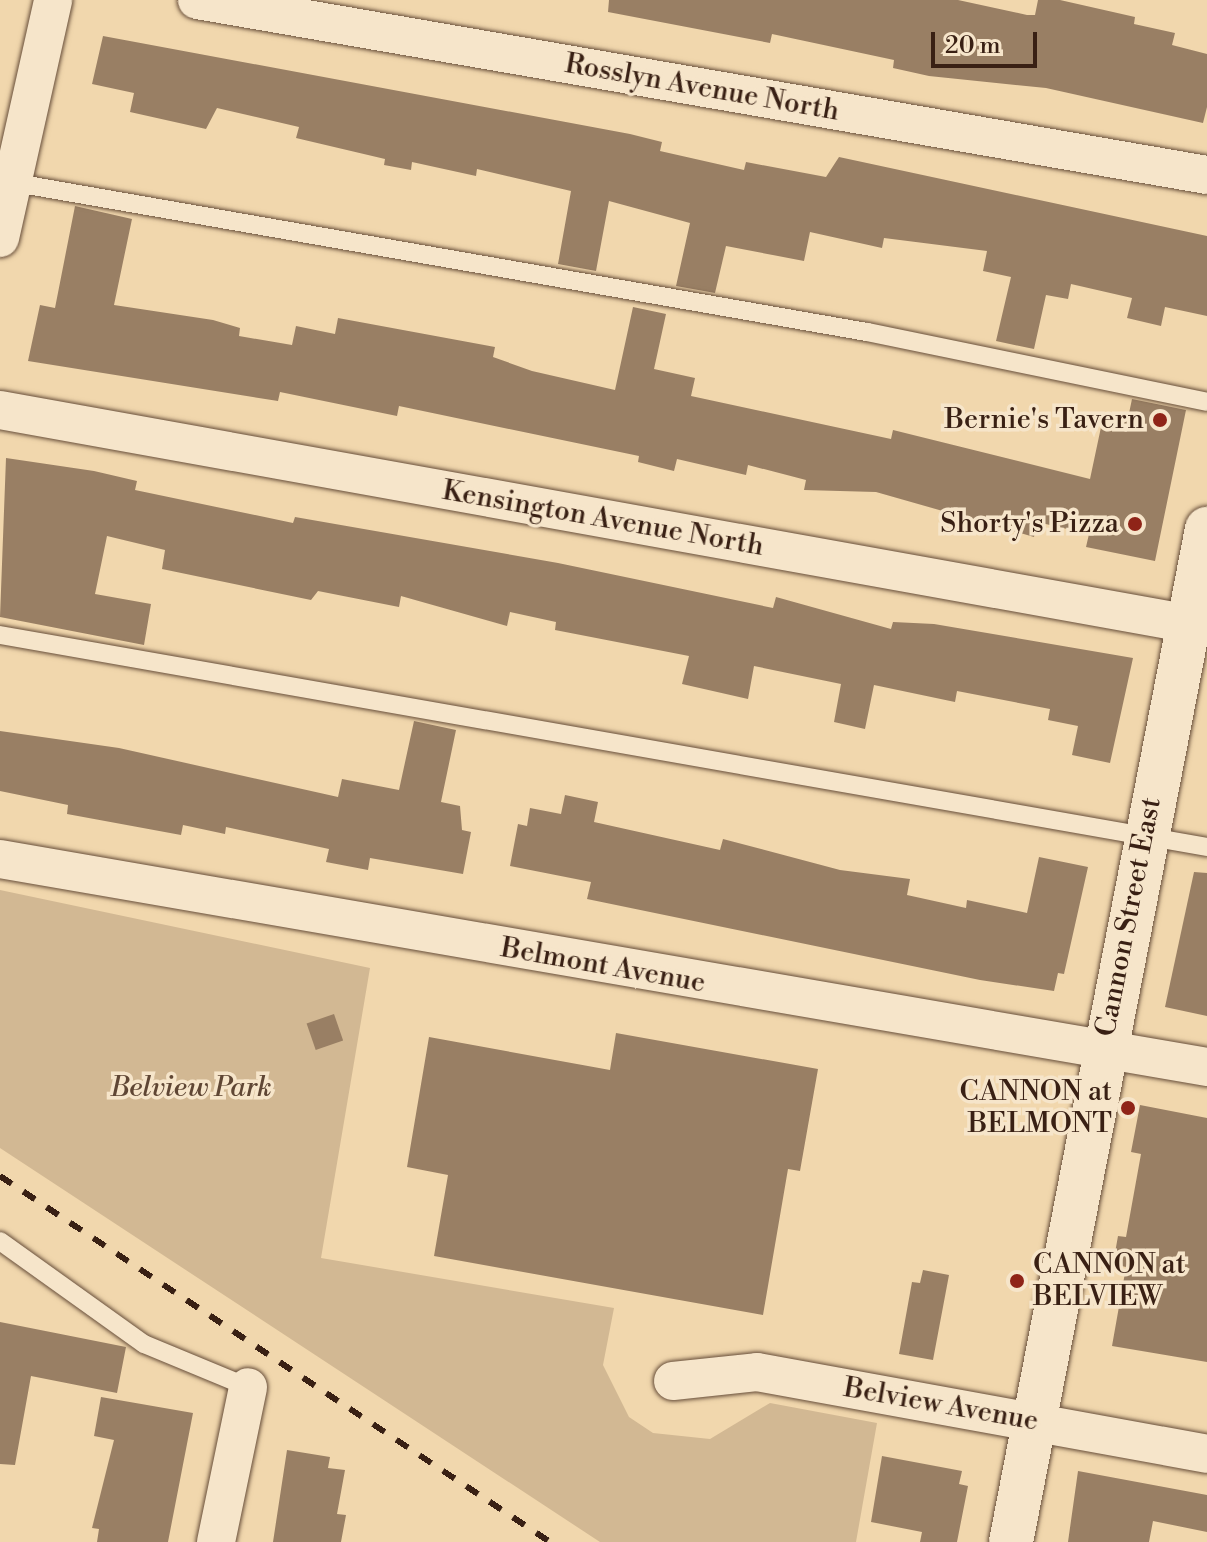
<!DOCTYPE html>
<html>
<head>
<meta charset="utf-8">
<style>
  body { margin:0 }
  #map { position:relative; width:1207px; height:1542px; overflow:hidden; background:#f1d7ad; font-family:"Libre Bodoni",serif }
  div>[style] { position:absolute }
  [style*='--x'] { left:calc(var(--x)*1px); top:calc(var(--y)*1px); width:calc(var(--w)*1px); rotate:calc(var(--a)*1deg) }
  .green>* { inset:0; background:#d2b893 }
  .building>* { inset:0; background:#997f64; transform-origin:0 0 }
  .roads { filter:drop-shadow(0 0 2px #674e3a) drop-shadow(0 0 2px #674e3a) }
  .service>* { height:18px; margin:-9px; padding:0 9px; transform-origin:9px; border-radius:9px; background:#f6e5ca }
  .minor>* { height:38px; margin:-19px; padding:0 19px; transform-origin:19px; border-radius:19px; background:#f6e5ca }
  .secondary>* { height:44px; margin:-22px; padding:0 22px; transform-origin:22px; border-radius:22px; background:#f6e5ca }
  .rail>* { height:6px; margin-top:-3px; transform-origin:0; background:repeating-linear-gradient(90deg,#392014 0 14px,transparent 0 28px) }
  .dots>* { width:22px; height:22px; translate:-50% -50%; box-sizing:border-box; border:4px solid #f6e5ca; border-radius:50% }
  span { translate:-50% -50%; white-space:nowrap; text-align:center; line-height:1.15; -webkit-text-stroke:7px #f6e5ca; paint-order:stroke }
  .street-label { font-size:28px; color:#392014 }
  .poi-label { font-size:28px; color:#392014 }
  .right { translate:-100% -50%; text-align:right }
  .left { translate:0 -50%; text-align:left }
  .park-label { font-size:28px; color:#5f4634; font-style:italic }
  .scale { position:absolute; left:931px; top:32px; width:106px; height:36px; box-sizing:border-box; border:4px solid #392014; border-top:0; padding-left:10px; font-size:24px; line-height:28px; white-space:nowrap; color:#392014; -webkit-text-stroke:6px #f6e5ca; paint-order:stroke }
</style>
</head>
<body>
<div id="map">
  <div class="green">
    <i style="clip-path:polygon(0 890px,370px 968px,321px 1258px,614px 1308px,603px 1365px,629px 1417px,653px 1433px,710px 1439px,770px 1403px,877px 1423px,856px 1542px,600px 1542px,0 1148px)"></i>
  </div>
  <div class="building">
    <i style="clip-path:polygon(609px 0,958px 0,1027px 15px,1035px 15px,1038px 0,1060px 0,1135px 17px,1134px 24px,1175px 33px,1172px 45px,1207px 54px,1207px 107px,1203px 123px,1046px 88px,929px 76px,893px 68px,894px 60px,772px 34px,770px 43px,608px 12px)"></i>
    <i style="clip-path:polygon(103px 36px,630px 134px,662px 142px,660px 151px,744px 170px,746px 162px,826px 177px,839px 157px,1207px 236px,1207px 316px,1165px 307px,1161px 326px,1127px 318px,1132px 298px,1071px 284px,1068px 299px,1046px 295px,1034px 349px,996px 341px,1011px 277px,983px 271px,987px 251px,884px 238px,882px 248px,810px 232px,804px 261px,726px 246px,715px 293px,676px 286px,690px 223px,609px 201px,596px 271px,558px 264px,571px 191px,477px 169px,476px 176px,412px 162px,411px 170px,384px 165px,385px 159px,296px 138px,299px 127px,217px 108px,206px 129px,130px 112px,134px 93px,92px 84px)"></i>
    <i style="clip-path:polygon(75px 206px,132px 219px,114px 305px,213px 320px,240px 328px,239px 336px,292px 345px,296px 326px,335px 334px,338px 318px,495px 347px,493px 357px,532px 371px,615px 390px,633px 307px,666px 314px,654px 369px,695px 378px,691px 396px,891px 439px,893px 430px,1090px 479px,1104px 413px,1128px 418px,1132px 399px,1186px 410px,1155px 561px,1086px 547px,1089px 534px,1037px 522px,1034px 537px,876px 492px,804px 490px,806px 480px,748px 465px,746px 475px,677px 459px,674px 471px,638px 462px,639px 456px,399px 406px,397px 416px,280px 392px,278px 401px,28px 361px,40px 305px,55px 308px)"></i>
    <i style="clip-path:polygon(6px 458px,94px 471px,137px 481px,135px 490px,293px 523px,295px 517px,558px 563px,773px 608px,776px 597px,891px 629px,893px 622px,934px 624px,1133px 658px,1110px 763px,1072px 755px,1078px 726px,1048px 720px,1050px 709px,957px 691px,955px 702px,874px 685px,865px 729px,834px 722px,841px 684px,754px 666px,748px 699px,682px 684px,689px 656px,555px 630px,556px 622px,510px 612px,507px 626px,401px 596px,399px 607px,318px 591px,311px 600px,162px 569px,165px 550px,107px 536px,95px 594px,151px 604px,144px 645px,0 617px)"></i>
    <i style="clip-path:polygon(414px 721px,456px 730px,441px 802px,460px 806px,462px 830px,471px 832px,463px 874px,370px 858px,368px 870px,326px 862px,329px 849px,226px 827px,225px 834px,183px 825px,181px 835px,67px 814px,68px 805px,0 791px,0 731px,119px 748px,338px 797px,342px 779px,399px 790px)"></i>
    <i style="clip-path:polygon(565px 795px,598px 802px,594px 822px,720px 850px,723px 839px,840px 870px,910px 879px,907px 895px,966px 908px,967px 900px,1027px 913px,1039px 857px,1088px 867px,1064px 974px,1058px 973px,1054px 991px,980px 980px,587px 899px,591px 882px,510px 866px,518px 824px,527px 826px,530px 808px,561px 814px)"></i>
    <i style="clip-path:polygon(1194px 872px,1207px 873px,1207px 1016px,1165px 1007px)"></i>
    <i style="left:334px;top:1014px;width:28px;height:29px;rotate:71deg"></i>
    <i style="clip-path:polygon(616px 1033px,818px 1069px,800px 1171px,788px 1169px,763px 1315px,434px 1256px,448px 1175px,407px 1167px,429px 1037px,610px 1070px)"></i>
    <i style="clip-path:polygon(1140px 1105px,1207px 1118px,1207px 1362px,1112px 1346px,1126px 1267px,1113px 1264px,1118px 1236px,1126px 1237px,1141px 1154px,1131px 1152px)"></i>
    <i style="clip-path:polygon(923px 1270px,949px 1275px,933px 1360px,899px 1354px,912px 1282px,920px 1283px)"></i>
    <i style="clip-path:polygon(0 1322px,126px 1347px,117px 1393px,31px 1376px,15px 1465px,0 1464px)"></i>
    <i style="clip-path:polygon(101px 1397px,193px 1413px,168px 1542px,97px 1542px,99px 1529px,92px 1528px,114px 1440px,94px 1436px)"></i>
    <i style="clip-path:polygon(287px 1450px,330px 1457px,328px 1468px,345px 1470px,337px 1514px,346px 1515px,341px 1542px,273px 1542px)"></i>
    <i style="clip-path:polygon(882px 1456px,962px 1471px,959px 1484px,968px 1486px,957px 1542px,920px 1542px,922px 1532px,871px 1522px)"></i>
    <i style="clip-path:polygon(1078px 1471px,1207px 1495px,1207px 1532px,1153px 1521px,1149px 1542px,1068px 1542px)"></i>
  </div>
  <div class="roads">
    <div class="service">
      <i style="--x:10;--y:182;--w:870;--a:9.93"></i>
      <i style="--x:867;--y:332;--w:347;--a:11.6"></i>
      <i style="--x:0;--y:635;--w:1225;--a:9.96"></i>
      <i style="--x:0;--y:1241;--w:177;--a:35.6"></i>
      <i style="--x:144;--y:1344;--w:113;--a:22.5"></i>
    </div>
    <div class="minor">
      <i style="--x:197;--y:0;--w:1025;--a:9.83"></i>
      <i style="--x:0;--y:238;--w:244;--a:-77.4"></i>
      <i style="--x:0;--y:410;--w:1226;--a:10.19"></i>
      <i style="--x:0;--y:859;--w:1225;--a:9.78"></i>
      <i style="--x:673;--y:1381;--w:84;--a:-6.1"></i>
      <i style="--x:757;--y:1372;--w:457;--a:10.3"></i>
      <i style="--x:216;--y:1542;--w:158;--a:-78.3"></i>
    </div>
    <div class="secondary">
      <i style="--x:1011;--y:1542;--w:1032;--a:-79.05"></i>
    </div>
  </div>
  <div class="rail">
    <i style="--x:0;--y:1176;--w:661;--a:33.64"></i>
  </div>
  <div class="dots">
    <i style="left:1160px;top:420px;background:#8f2418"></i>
    <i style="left:1135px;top:524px;background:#8f2418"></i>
    <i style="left:1128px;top:1108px;background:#8f2418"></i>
    <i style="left:1017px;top:1281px;background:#8f2418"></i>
  </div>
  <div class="street-label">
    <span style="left:702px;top:88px;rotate:10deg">Rosslyn Avenue North</span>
    <span style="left:603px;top:519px;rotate:10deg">Kensington Avenue North</span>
    <span style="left:1129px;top:917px;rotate:-79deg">Cannon Street East</span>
    <span style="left:603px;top:966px;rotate:10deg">Belmont Avenue</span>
    <span style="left:941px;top:1405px;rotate:10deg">Belview Avenue</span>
  </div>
  <div class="poi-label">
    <span class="right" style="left:1144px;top:420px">Bernie's Tavern</span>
    <span class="right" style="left:1119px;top:524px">Shorty's Pizza</span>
    <span class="right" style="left:1112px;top:1108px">CANNON at<br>BELMONT</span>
    <span class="left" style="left:1033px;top:1281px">CANNON at<br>BELVIEW</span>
  </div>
  <div class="park-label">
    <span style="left:191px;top:1088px">Belview Park</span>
  </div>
  <div class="scale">20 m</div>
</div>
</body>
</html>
